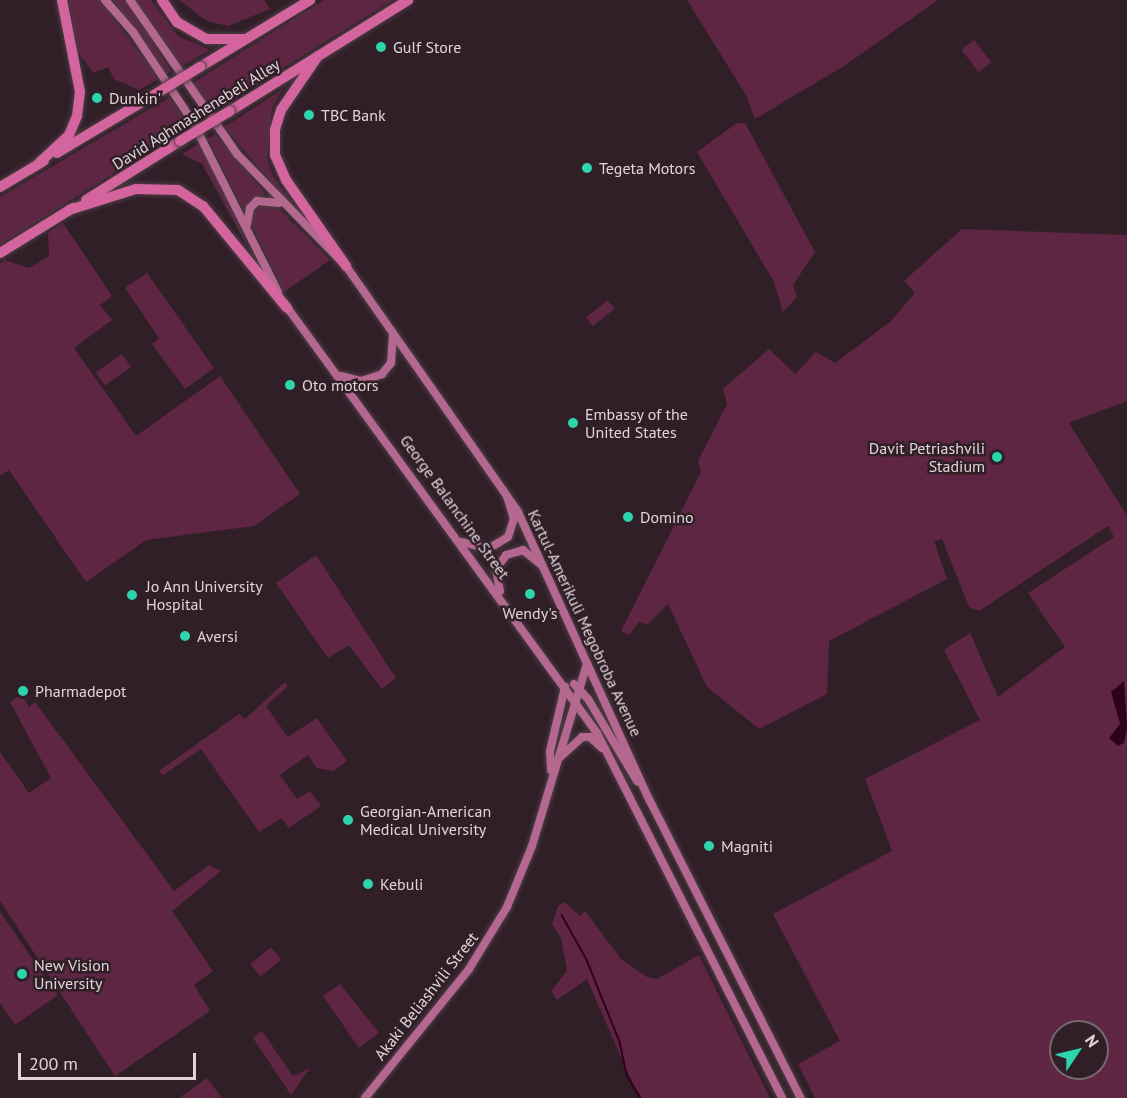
<!DOCTYPE html>
<html>
<head>
<meta charset="utf-8">
<style>
  body { margin:0 }
  #map { position:relative; width:1127px; height:1098px; overflow:hidden; background:#311f28; font-family:"PT Sans",sans-serif }
  div>[style] { position:absolute }
  [style*='--x'] { left:calc(var(--x)*1px); top:calc(var(--y)*1px); width:calc(var(--w)*1px); rotate:calc(var(--a)*1deg) }
  .green>* { inset:0; background:#5e2643; transform-origin:0 0 }
  .water>* { inset:0; background:#30001b }
  .stream>* { height:1.5px; margin:-0.75px; padding:0 0.75px; transform-origin:0.75px; border-radius:0.75px; background:#30001b }
  .roads { filter:drop-shadow(0 0 2px #4d3d44) drop-shadow(0 0 2px #4d3d44) }
  .major>* { height:8px; margin:-4px; padding:0 4px; transform-origin:4px; border-radius:4px; background:#b4688f }
  .highway>* { height:10px; margin:-5px; padding:0 5px; transform-origin:5px; border-radius:5px; background:#d4649e }
  .bridges { filter:drop-shadow(0 0 2px #4d3d44) drop-shadow(0 0 2px #4d3d44) }
  .highway-bridge>* { height:10px; margin:-5px; padding:0 5px; transform-origin:5px; border-radius:5px; background:#d4649e }
  .dots>* { width:16px; height:16px; translate:-50% -50%; box-sizing:border-box; border:3px solid #311f28; border-radius:50% }
  span { translate:-50% -50%; white-space:nowrap; text-align:center; line-height:1.15; -webkit-text-stroke:5px #311f28; paint-order:stroke }
  .poi-label { font-size:16px; color:#e1d4d9 }
  .left { translate:0 -50%; text-align:left }
  .right { translate:-100% -50%; text-align:right }
  .street-label { font-size:16px; color:#e1d4d9 }
  .north { position:absolute; left:1049px; top:1020px; width:60px; height:60px; box-sizing:border-box; background:#311f28; border:2px solid #77676f; border-radius:50%; rotate:55deg; font-size:16px; font-weight:700; line-height:24px; text-align:center; color:#e1d4d9 }
  .north::after { content:''; display:block; margin:auto; width:21px; height:27px; background:#2cd5ab; clip-path:polygon(50% 0,100% 100%,50% 72%,0 100%) }
  .scale { position:absolute; left:18px; top:1053px; width:178px; height:27px; box-sizing:border-box; border:3px solid #e1d4d9; border-top:0; padding-left:8px; font-size:18px; line-height:21px; white-space:nowrap; color:#e1d4d9; -webkit-text-stroke:4px #311f28; paint-order:stroke }
</style>
</head>
<body>
<div id="map">
  <div class="green">
    <i style="clip-path:polygon(68px 0,100px 0,159px 79px,139px 90px,114px 79px,108px 67px,93px 73px,78px 52px)"></i>
    <i style="clip-path:polygon(113px 0,126px 0,171px 71px,166px 74px)"></i>
    <i style="clip-path:polygon(134px 0,151px 0,178px 36px,210px 50px,181px 67px)"></i>
    <i style="clip-path:polygon(179px 0,264px 0,270px 9px,228px 26px,207px 21px)"></i>
    <i style="clip-path:polygon(324px 0,393px 0,211px 112px,191px 84px)"></i>
    <i style="clip-path:polygon(687px 0,938px 0,844px 66px,755px 119px,746px 95px)"></i>
    <i style="left:974px;top:40px;width:28px;height:16px;rotate:52deg"></i>
    <i style="clip-path:polygon(283px 89px,272px 108px,267px 157px,273px 176px,299px 214px,224px 127px)"></i>
    <i style="clip-path:polygon(170px 97px,188px 126px,0 245px,0 197px)"></i>
    <i style="clip-path:polygon(737px 123px,745px 123px,815px 252px,793px 285px,797px 297px,783px 312px,774px 282px,697px 152px)"></i>
    <i style="clip-path:polygon(215px 134px,265px 193px,245px 213px,208px 139px)"></i>
    <i style="clip-path:polygon(202px 142px,218px 177px,250px 251px,202px 164px,182px 154px)"></i>
    <i style="clip-path:polygon(256px 205px,275px 205px,330px 260px,284px 292px,251px 223px)"></i>
    <i style="clip-path:polygon(63px 223px,112px 296px,100px 305px,112px 320px,74px 348px,136px 436px,220px 376px,300px 494px,254px 526px,146px 540px,86px 582px,9px 470px,0 476px,0 263px,5px 260px,29px 268px,49px 256px,48px 233px)"></i>
    <i style="clip-path:polygon(evenodd,962px 229px,1127px 235px,1127px 401px,1069px 423px,1127px 516px,1127px 1098px,815px 1098px,798px 1064px,840px 1041px,773px 914px,892px 851px,865px 779px,980px 720px,944px 650px,970px 633px,998px 697px,1065px 647px,1028px 593px,1114px 537px,1108px 526px,979px 611px,969px 607px,942px 539px,934px 541px,947px 579px,829px 641px,827px 694px,759px 729px,707px 687px,668px 604px,647px 625px,639px 622px,629px 635px,621px 631px,701px 472px,698px 461px,727px 404px,723px 389px,769px 349px,795px 374px,816px 352px,835px 363px,890px 322px,915px 293px,904px 281px,962px 229px,1061px 1032px,1097px 1032px,1097px 1068px,1061px 1068px,1061px 1032px)"></i>
    <i style="clip-path:polygon(147px 273px,214px 368px,185px 389px,152px 344px,159px 338px,125px 288px)"></i>
    <i style="left:608px;top:300px;width:11px;height:28px;rotate:52deg"></i>
    <i style="left:122px;top:354px;width:16px;height:32px;rotate:55deg"></i>
    <i style="clip-path:polygon(316px 555px,396px 678px,382px 689px,349px 645px,328px 658px,276px 583px)"></i>
    <i style="clip-path:polygon(285px 682px,288px 686px,266px 706px,288px 737px,317px 718px,347px 761px,333px 771px,317px 768px,308px 755px,280px 775px,297px 799px,310px 791px,321px 806px,289px 828px,282px 818px,259px 832px,201px 749px,163px 775px,159px 771px,239px 714px,245px 719px)"></i>
    <i style="clip-path:polygon(21px 694px,29px 707px,35px 702px,174px 891px,209px 865px,221px 871px,172px 911px,213px 971px,194px 985px,210px 1011px,115px 1076px,0 901px,0 752px,29px 793px,51px 778px,10px 702px)"></i>
    <i style="clip-path:polygon(564px 902px,580px 916px,585px 911px,621px 959px,647px 977px,657px 979px,699px 955px,770px 1098px,639px 1098px,587px 979px,557px 1000px,551px 991px,567px 971px,561px 938px,552px 924px,558px 906px)"></i>
    <i style="clip-path:polygon(0 912px,58px 995px,15px 1025px,0 1003px)"></i>
    <i style="left:271px;top:947px;width:16px;height:27px;rotate:50deg"></i>
    <i style="clip-path:polygon(340px 984px,379px 1033px,359px 1048px,323px 996px)"></i>
    <i style="clip-path:polygon(262px 1031px,293px 1076px,310px 1068px,291px 1095px,253px 1038px)"></i>
    <i style="clip-path:polygon(207px 1078px,222px 1098px,179px 1098px)"></i>
  </div>
  <div class="water">
    <i style="clip-path:polygon(1124px 681px,1127px 728px,1124px 743px,1118px 746px,1109px 738px,1120px 724px,1111px 692px)"></i>
  </div>
  <div class="stream">
    <i style="--x:562;--y:915;--w:51;--a:60.9"></i>
    <i style="--x:587;--y:960;--w:88;--a:68.1"></i>
    <i style="--x:620;--y:1042;--w:34;--a:78"></i>
    <i style="--x:627;--y:1075;--w:27;--a:59"></i>
  </div>
  <div class="roads">
    <div class="major">
      <i style="--x:105;--y:0;--w:43;--a:48.8"></i>
      <i style="--x:133;--y:32;--w:108;--a:56.3"></i>
      <i style="--x:193;--y:122;--w:190;--a:63.4"></i>
      <i style="--x:130;--y:0;--w:188;--a:55.2"></i>
      <i style="--x:237;--y:154;--w:156;--a:45.8"></i>
      <i style="--x:346;--y:266;--w:300;--a:55"></i>
      <i style="--x:518;--y:512;--w:318;--a:65.5"></i>
      <i style="--x:650;--y:801;--w:333;--a:63.1"></i>
      <i style="--x:247;--y:224;--w:16;--a:-79"></i>
      <i style="--x:250;--y:208;--w:10;--a:-45"></i>
      <i style="--x:257;--y:201;--w:22;--a:5"></i>
      <i style="--x:284;--y:303;--w:532;--a:53.95"></i>
      <i style="--x:597;--y:733;--w:409;--a:63.1"></i>
      <i style="--x:341;--y:376;--w:21;--a:14"></i>
      <i style="--x:361;--y:381;--w:22;--a:-18"></i>
      <i style="--x:382;--y:374;--w:14;--a:-51"></i>
      <i style="--x:391;--y:363;--w:28;--a:-86"></i>
      <i style="--x:462;--y:542;--w:27;--a:15"></i>
      <i style="--x:488;--y:549;--w:23;--a:-31"></i>
      <i style="--x:508;--y:537;--w:19;--a:-72"></i>
      <i style="--x:514;--y:519;--w:24;--a:-107"></i>
      <i style="--x:500;--y:591;--w:22;--a:-100"></i>
      <i style="--x:496;--y:569;--w:17;--a:-54"></i>
      <i style="--x:506;--y:555;--w:18;--a:-16"></i>
      <i style="--x:523;--y:550;--w:22;--a:39"></i>
      <i style="--x:574;--y:684;--w:21;--a:47"></i>
      <i style="--x:588;--y:699;--w:96;--a:59.1"></i>
      <i style="--x:559;--y:758;--w:31;--a:-42"></i>
      <i style="--x:582;--y:737;--w:8;--a:0"></i>
      <i style="--x:590;--y:737;--w:16;--a:43"></i>
      <i style="--x:551;--y:770;--w:19;--a:-93"></i>
      <i style="--x:550;--y:751;--w:66;--a:-76.8"></i>
      <i style="--x:365;--y:1098;--w:166;--a:-51.1"></i>
      <i style="--x:469;--y:969;--w:73;--a:-58.5"></i>
      <i style="--x:507;--y:907;--w:66;--a:-67.7"></i>
      <i style="--x:532;--y:846;--w:190;--a:-73.2"></i>
    </div>
    <div class="highway">
      <i style="--x:162;--y:0;--w:27;--a:56"></i>
      <i style="--x:177;--y:22;--w:34;--a:30"></i>
      <i style="--x:207;--y:39;--w:36;--a:0"></i>
      <i style="--x:318;--y:56;--w:65;--a:124.4"></i>
      <i style="--x:281;--y:110;--w:21;--a:107"></i>
      <i style="--x:275;--y:130;--w:25;--a:90"></i>
      <i style="--x:275;--y:155;--w:27;--a:66"></i>
      <i style="--x:286;--y:180;--w:105;--a:55.1"></i>
      <i style="--x:200;--y:67;--w:129;--a:-31.3"></i>
      <i style="--x:230;--y:111;--w:210;--a:-31.9"></i>
      <i style="--x:57;--y:153;--w:107;--a:-30.9"></i>
      <i style="--x:39;--y:163;--w:41;--a:-43"></i>
      <i style="--x:69;--y:135;--w:21;--a:-67"></i>
      <i style="--x:77;--y:116;--w:24;--a:-83"></i>
      <i style="--x:80;--y:92;--w:94;--a:-101.1"></i>
      <i style="--x:0;--y:187;--w:51;--a:-30.6"></i>
      <i style="--x:86;--y:200;--w:111;--a:-32.1"></i>
      <i style="--x:69;--y:210;--w:70;--a:-17.4"></i>
      <i style="--x:136;--y:189;--w:42;--a:1.4"></i>
      <i style="--x:178;--y:190;--w:30;--a:33"></i>
      <i style="--x:203;--y:206;--w:132;--a:50.5"></i>
      <i style="--x:0;--y:253;--w:86;--a:-31.7"></i>
    </div>
  </div>
  <div class="bridges">
    <div class="highway-bridge">
      <i style="--x:149;--y:98;--w:60;--a:-31.3"></i>
      <i style="--x:180;--y:141;--w:58;--a:-31"></i>
    </div>
  </div>
  <div class="dots">
    <i style="left:381px;top:47px;background:#2cd5ab"></i>
    <i style="left:97px;top:98px;background:#2cd5ab"></i>
    <i style="left:309px;top:115px;background:#2cd5ab"></i>
    <i style="left:587px;top:168px;background:#2cd5ab"></i>
    <i style="left:290px;top:385px;background:#2cd5ab"></i>
    <i style="left:573px;top:423px;background:#2cd5ab"></i>
    <i style="left:997px;top:457px;background:#2cd5ab"></i>
    <i style="left:628px;top:517px;background:#2cd5ab"></i>
    <i style="left:530px;top:594px;background:#2cd5ab"></i>
    <i style="left:132px;top:595px;background:#2cd5ab"></i>
    <i style="left:185px;top:636px;background:#2cd5ab"></i>
    <i style="left:23px;top:691px;background:#2cd5ab"></i>
    <i style="left:348px;top:820px;background:#2cd5ab"></i>
    <i style="left:709px;top:846px;background:#2cd5ab"></i>
    <i style="left:368px;top:884px;background:#2cd5ab"></i>
    <i style="left:22px;top:974px;background:#2cd5ab"></i>
  </div>
  <div class="poi-label">
    <span class="left" style="left:393px;top:47px">Gulf Store</span>
    <span class="left" style="left:109px;top:98px">Dunkin'</span>
    <span class="left" style="left:321px;top:115px">TBC Bank</span>
    <span class="left" style="left:599px;top:168px">Tegeta Motors</span>
    <span class="left" style="left:302px;top:385px">Oto motors</span>
    <span class="left" style="left:585px;top:423px">Embassy of the<br>United States</span>
    <span class="right" style="left:985px;top:457px">Davit Petriashvili<br>Stadium</span>
    <span class="left" style="left:640px;top:517px">Domino</span>
    <span class="left" style="left:146px;top:595px">Jo Ann University<br>Hospital</span>
    <span style="left:530px;top:613px">Wendy's</span>
    <span class="left" style="left:197px;top:636px">Aversi</span>
    <span class="left" style="left:35px;top:691px">Pharmadepot</span>
    <span class="left" style="left:360px;top:820px">Georgian-American<br>Medical University</span>
    <span class="left" style="left:721px;top:846px">Magniti</span>
    <span class="left" style="left:380px;top:884px">Kebuli</span>
    <span class="left" style="left:34px;top:974px">New Vision<br>University</span>
  </div>
  <div class="street-label">
    <span style="left:196px;top:114px;rotate:-32deg">David Aghmashenebeli Alley</span>
    <span style="left:455px;top:507px;rotate:54deg">George Balanchine Street</span>
    <span style="left:585px;top:623px;rotate:65deg">Kartul-Amerikuli Megobroba Avenue</span>
    <span style="left:426px;top:996px;rotate:-52deg">Akaki Beliashvili Street</span>
  </div>
  <div class="north">N</div>
  <div class="scale">200 m</div>
</div>
</body>
</html>
